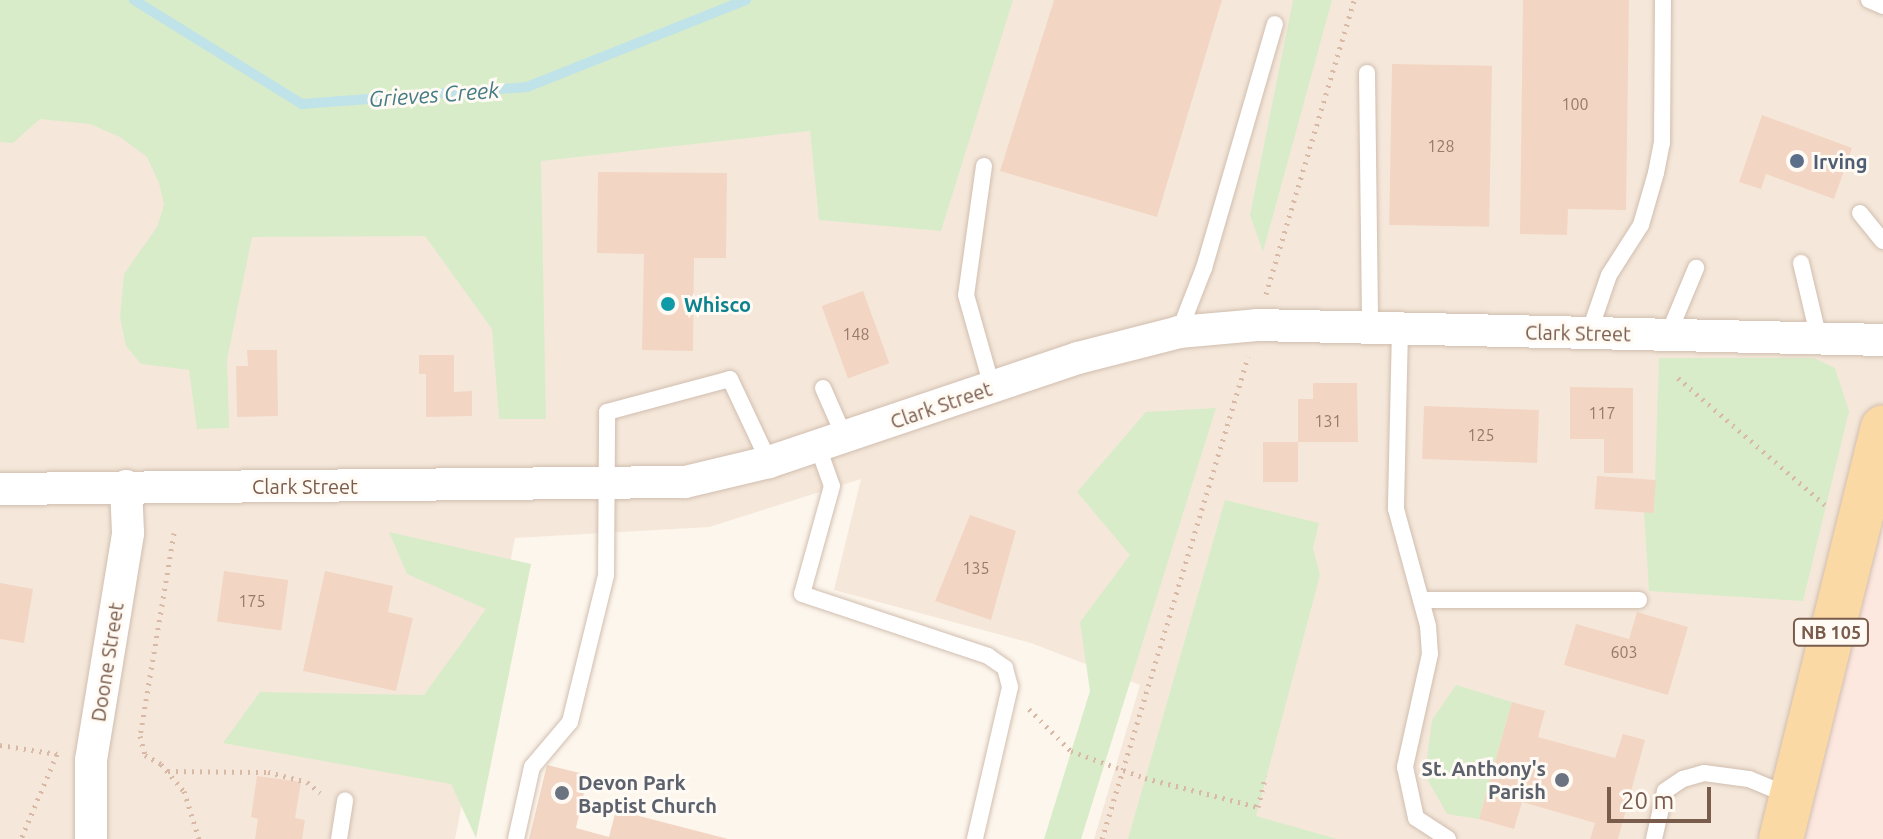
<!DOCTYPE html>
<html>
<head>
<meta charset="utf-8">
<style>
  body { margin:0 }
  #map { position:relative; width:1883px; height:839px; overflow:hidden; background:#fdf6ec; font-family:Ubuntu,sans-serif }
  div>[style] { position:absolute }
  [style*='--x'] { left:calc(var(--x)*1px); top:calc(var(--y)*1px); width:calc(var(--w)*1px); rotate:calc(var(--a)*1deg) }
  .residential>* { inset:0; background:#f5e8da }
  .commercial>* { inset:0; background:#fde8e0 }
  .green>* { inset:0; background:#d8ecc9 }
  .stream>* { height:10px; margin:-5px; padding:0 5px; transform-origin:5px; border-radius:5px; background:#bfe3e8 }
  .building>* { inset:0; background:#f3d5c3; transform-origin:0 0 }
  .path>* { height:5px; margin-top:-2.5px; transform-origin:0; background:repeating-linear-gradient(90deg,#d9b8a5 0 2px,transparent 0 8px) }
  .roads { filter:drop-shadow(0 0 2px #d1beb0) drop-shadow(0 0 2px #d1beb0) }
  .service>* { height:16px; margin:-8px; padding:0 8px; transform-origin:8px; border-radius:8px; background:#fff }
  .minor>* { height:32px; margin:-16px; padding:0 16px; transform-origin:16px; border-radius:16px; background:#fff }
  .primary>* { height:44px; margin:-22px; padding:0 22px; transform-origin:22px; border-radius:22px; background:#fbd9a5 }
  .dots>* { width:22px; height:22px; translate:-50% -50%; box-sizing:border-box; border:4px solid #fffaf3; border-radius:50% }
  span { translate:-50% -50%; white-space:nowrap; text-align:center; line-height:1.15; -webkit-text-stroke:6px #fffaf3; paint-order:stroke }
  .number-label { font-size:16px; color:#987a6a }
  .number-label span { -webkit-text-stroke-width:0 }
  .shield-label span { padding:2px 6px; background:#fffaf3; border:2px solid; border-radius:6px; -webkit-text-stroke-width:0 }
  .shield-label { font-size:18px; color:#7a5c4d; font-weight:700 }
  .service-label { font-size:20px; color:#4e5e75; font-weight:700 }
  .left { translate:0 -50%; text-align:left }
  .culture-label { font-size:20px; color:#0d838f; font-weight:700 }
  .street-label { font-size:20px; color:#7a5c4d }
  .worship-label { font-size:20px; color:#5b616d; font-weight:700 }
  .right { translate:-100% -50%; text-align:right }
  .water-label { font-size:22px; color:#437c86; font-style:italic }
  .scale { position:absolute; left:1607px; top:787px; width:104px; height:36px; box-sizing:border-box; border:4px solid #7a5c4d; border-top:0; padding-left:10px; font-size:24px; line-height:28px; white-space:nowrap; color:#7a5c4d; -webkit-text-stroke:6px #fffaf3; paint-order:stroke }
</style>
</head>
<body>
<div id="map">
  <div class="residential">
    <i style="clip-path:polygon(0 0,1883px 0,1883px 427px,1781px 839px,1094px 839px,1140px 685px,1031px 643px,834px 590px,861px 479px,709px 527px,515px 538px,455px 839px,0 839px)"></i>
  </div>
  <div class="commercial">
    <i style="clip-path:polygon(1883px 515px,1883px 839px,1781px 839px)"></i>
  </div>
  <div class="green">
    <i style="clip-path:polygon(0 0,1013px 0,941px 231px,819px 220px,810px 131px,541px 161px,546px 419px,499px 419px,492px 329px,425px 236px,252px 237px,227px 360px,229px 428px,197px 429px,189px 370px,141px 364px,126px 346px,120px 318px,124px 274px,157px 227px,164px 205px,159px 183px,147px 157px,120px 137px,90px 124px,40px 119px,13px 143px,0 142px)"></i>
    <i style="clip-path:polygon(1293px 0,1332px 0,1263px 252px,1250px 215px)"></i>
    <i style="clip-path:polygon(1659px 358px,1814px 358px,1835px 368px,1849px 411px,1803px 601px,1649px 591px,1644px 512px,1654px 512px)"></i>
    <i style="clip-path:polygon(1216px 408px,1081px 839px,1044px 839px,1090px 691px,1080px 622px,1130px 555px,1077px 492px,1146px 412px)"></i>
    <i style="clip-path:polygon(1225px 500px,1319px 523px,1313px 548px,1320px 575px,1256px 816px,1337px 839px,1128px 839px)"></i>
    <i style="clip-path:polygon(389px 532px,531px 564px,476px 838px,451px 784px,223px 743px,260px 692px,424px 695px,486px 609px,407px 574px)"></i>
    <i style="clip-path:polygon(1456px 685px,1512px 702px,1479px 819px,1447px 814px,1425px 775px,1432px 720px)"></i>
  </div>
  <div class="stream">
    <i style="--x:134;--y:0;--w:198;--a:31.8"></i>
    <i style="--x:302;--y:104;--w:226;--a:-4.3"></i>
    <i style="--x:527;--y:87;--w:236;--a:-21.7"></i>
  </div>
  <div class="building">
    <i style="clip-path:polygon(1054px 0,1222px 0,1157px 217px,1000px 171px)"></i>
    <i style="clip-path:polygon(1523px 0,1629px 0,1626px 210px,1568px 209px,1567px 235px,1520px 234px)"></i>
    <i style="left:1392px;top:64px;width:100px;height:161px;rotate:1deg"></i>
    <i style="clip-path:polygon(1762px 115px,1852px 148px,1834px 199px,1766px 174px,1761px 189px,1739px 182px)"></i>
    <i style="clip-path:polygon(598px 172px,727px 173px,726px 258px,694px 258px,693px 351px,642px 350px,644px 254px,597px 253px)"></i>
    <i style="left:863px;top:291px;width:77px;height:44px;rotate:70deg"></i>
    <i style="clip-path:polygon(247px 350px,277px 350px,278px 416px,237px 417px,236px 366px,248px 366px)"></i>
    <i style="clip-path:polygon(419px 355px,454px 355px,454px 392px,472px 391px,472px 416px,426px 417px,426px 374px,419px 374px)"></i>
    <i style="clip-path:polygon(1313px 383px,1357px 383px,1358px 442px,1298px 442px,1298px 399px,1313px 399px)"></i>
    <i style="clip-path:polygon(1570px 387px,1633px 388px,1633px 473px,1604px 473px,1604px 439px,1570px 439px)"></i>
    <i style="left:1424px;top:406px;width:115px;height:53px;rotate:2deg"></i>
    <i style="left:1263px;top:442px;width:35px;height:40px"></i>
    <i style="left:1597px;top:476px;width:59px;height:33px;rotate:4deg"></i>
    <i style="clip-path:polygon(970px 515px,1016px 531px,991px 620px,935px 601px)"></i>
    <i style="left:224px;top:571px;width:65px;height:51px;rotate:8deg"></i>
    <i style="clip-path:polygon(325px 571px,393px 586px,388px 612px,413px 618px,396px 691px,303px 671px)"></i>
    <i style="clip-path:polygon(0 583px,33px 589px,24px 643px,0 639px)"></i>
    <i style="clip-path:polygon(1637px 612px,1688px 627px,1668px 695px,1564px 665px,1576px 624px,1629px 639px)"></i>
    <i style="clip-path:polygon(1512px 702px,1545px 711px,1538px 737px,1615px 758px,1623px 734px,1645px 740px,1618px 839px,1590px 839px,1595px 823px,1522px 802px,1514px 829px,1479px 819px)"></i>
    <i style="clip-path:polygon(547px 765px,588px 775px,576px 828px,609px 837px,616px 810px,728px 839px,529px 839px)"></i>
    <i style="clip-path:polygon(257px 776px,301px 782px,295px 818px,305px 820px,302px 839px,255px 839px,258px 819px,251px 817px)"></i>
  </div>
  <div class="path">
    <i style="--x:1266;--y:294;--w:307;--a:-73.3"></i>
    <i style="--x:1678;--y:378;--w:194;--a:40.8"></i>
    <i style="--x:174;--y:533;--w:206;--a:99.5"></i>
    <i style="--x:140;--y:736;--w:20;--a:75"></i>
    <i style="--x:145;--y:755;--w:18;--a:29"></i>
    <i style="--x:161;--y:764;--w:35;--a:50"></i>
    <i style="--x:184;--y:791;--w:50;--a:72.6"></i>
    <i style="--x:1029;--y:709;--w:59;--a:45"></i>
    <i style="--x:1071;--y:751;--w:79;--a:20"></i>
    <i style="--x:1145;--y:778;--w:117;--a:14.4"></i>
    <i style="--x:1258;--y:807;--w:32;--a:-76"></i>
    <i style="--x:0;--y:745;--w:58;--a:9"></i>
    <i style="--x:57;--y:754;--w:92;--a:113"></i>
    <i style="--x:168;--y:771;--w:100;--a:0.6"></i>
    <i style="--x:268;--y:772;--w:40;--a:14.4"></i>
    <i style="--x:307;--y:782;--w:17;--a:40"></i>
    <i style="--x:1102;--y:839;--w:504;--a:-73.15"></i>
  </div>
  <div class="roads">
    <div class="service">
      <i style="--x:1869;--y:0;--w:15;--a:23"></i>
      <i style="--x:1367;--y:73;--w:255;--a:89.3"></i>
      <i style="--x:984;--y:166;--w:130;--a:97.9"></i>
      <i style="--x:966;--y:295;--w:96;--a:74.2"></i>
      <i style="--x:1860;--y:213;--w:36;--a:51"></i>
      <i style="--x:1801;--y:263;--w:78;--a:76.7"></i>
      <i style="--x:1400;--y:329;--w:180;--a:91.3"></i>
      <i style="--x:1396;--y:509;--w:121;--a:74.7"></i>
      <i style="--x:1428;--y:626;--w:28;--a:86"></i>
      <i style="--x:1430;--y:654;--w:116;--a:102.5"></i>
      <i style="--x:1405;--y:767;--w:52;--a:77.8"></i>
      <i style="--x:1416;--y:818;--w:38;--a:33"></i>
      <i style="--x:1179;--y:332;--w:69;--a:-68.7"></i>
      <i style="--x:1204;--y:268;--w:254;--a:-73.8"></i>
      <i style="--x:1589;--y:333;--w:61;--a:-71"></i>
      <i style="--x:1609;--y:275;--w:59;--a:-57.4"></i>
      <i style="--x:1641;--y:225;--w:54;--a:-73.9"></i>
      <i style="--x:1656;--y:173;--w:31;--a:-79"></i>
      <i style="--x:1662;--y:143;--w:143;--a:-89.6"></i>
      <i style="--x:1668;--y:335;--w:73;--a:-67.3"></i>
      <i style="--x:823;--y:388;--w:55;--a:66.3"></i>
      <i style="--x:818;--y:447;--w:41;--a:70.3"></i>
      <i style="--x:832;--y:486;--w:112;--a:105.5"></i>
      <i style="--x:802;--y:594;--w:196;--a:18.4"></i>
      <i style="--x:988;--y:656;--w:21;--a:35"></i>
      <i style="--x:1005;--y:668;--w:20;--a:75"></i>
      <i style="--x:1010;--y:687;--w:156;--a:103"></i>
      <i style="--x:1421;--y:600;--w:218;--a:0"></i>
      <i style="--x:339;--y:839;--w:39;--a:-81"></i>
      <i style="--x:516;--y:839;--w:74;--a:-77.5"></i>
      <i style="--x:532;--y:767;--w:59;--a:-49.8"></i>
      <i style="--x:570;--y:722;--w:151;--a:-76.2"></i>
      <i style="--x:606;--y:575;--w:163;--a:-89.6"></i>
      <i style="--x:607;--y:412;--w:127;--a:-15"></i>
      <i style="--x:730;--y:379;--w:92;--a:64.8"></i>
      <i style="--x:1654;--y:839;--w:49;--a:-77.1"></i>
      <i style="--x:1665;--y:791;--w:22;--a:-34"></i>
      <i style="--x:1683;--y:779;--w:22;--a:-16"></i>
      <i style="--x:1704;--y:773;--w:45;--a:7.6"></i>
      <i style="--x:1749;--y:779;--w:44;--a:22.5"></i>
    </div>
    <div class="minor">
      <i style="--x:0;--y:489;--w:685;--a:-0.59"></i>
      <i style="--x:685;--y:482;--w:86;--a:-13.4"></i>
      <i style="--x:769;--y:462;--w:326;--a:-18.6"></i>
      <i style="--x:1078;--y:358;--w:104;--a:-14.4"></i>
      <i style="--x:1179;--y:332;--w:78;--a:-5.1"></i>
      <i style="--x:1257;--y:325;--w:626;--a:1.37"></i>
      <i style="--x:91;--y:839;--w:79;--a:-90"></i>
      <i style="--x:91;--y:760;--w:230;--a:-80.7"></i>
      <i style="--x:128;--y:533;--w:47;--a:-92.4"></i>
    </div>
    <div class="primary">
      <i style="--x:1781;--y:839;--w:424;--a:-76.1"></i>
    </div>
  </div>
  <div class="dots">
    <i style="left:1797px;top:161px;background:#5c6f8a"></i>
    <i style="left:668px;top:304px;background:#0f9aa8"></i>
    <i style="left:1562px;top:780px;background:#6b7280"></i>
    <i style="left:562px;top:793px;background:#6b7280"></i>
  </div>
  <div class="number-label">
    <span style="left:1575px;top:104px">100</span>
    <span style="left:1441px;top:146px">128</span>
    <span style="left:856px;top:334px">148</span>
    <span style="left:1602px;top:413px">117</span>
    <span style="left:1328px;top:421px">131</span>
    <span style="left:1481px;top:435px">125</span>
    <span style="left:976px;top:568px">135</span>
    <span style="left:252px;top:601px">175</span>
    <span style="left:1624px;top:652px">603</span>
  </div>
  <div class="shield-label">
    <span style="left:1831px;top:632px">NB 105</span>
  </div>
  <div class="service-label">
    <span class="left" style="left:1813px;top:161px">Irving</span>
  </div>
  <div class="culture-label">
    <span class="left" style="left:684px;top:304px">Whisco</span>
  </div>
  <div class="street-label">
    <span style="left:1578px;top:333px;rotate:1deg">Clark Street</span>
    <span style="left:941px;top:405px;rotate:-19deg">Clark Street</span>
    <span style="left:305px;top:486px">Clark Street</span>
    <span style="left:107px;top:662px;rotate:-81deg">Doone Street</span>
  </div>
  <div class="worship-label">
    <span class="right" style="left:1546px;top:780px">St. Anthony's<br>Parish</span>
    <span class="left" style="left:578px;top:794px">Devon Park<br>Baptist Church</span>
  </div>
  <div class="water-label">
    <span style="left:434px;top:94px;rotate:-4deg">Grieves Creek</span>
  </div>
  <div class="scale">20 m</div>
</div>
</body>
</html>
